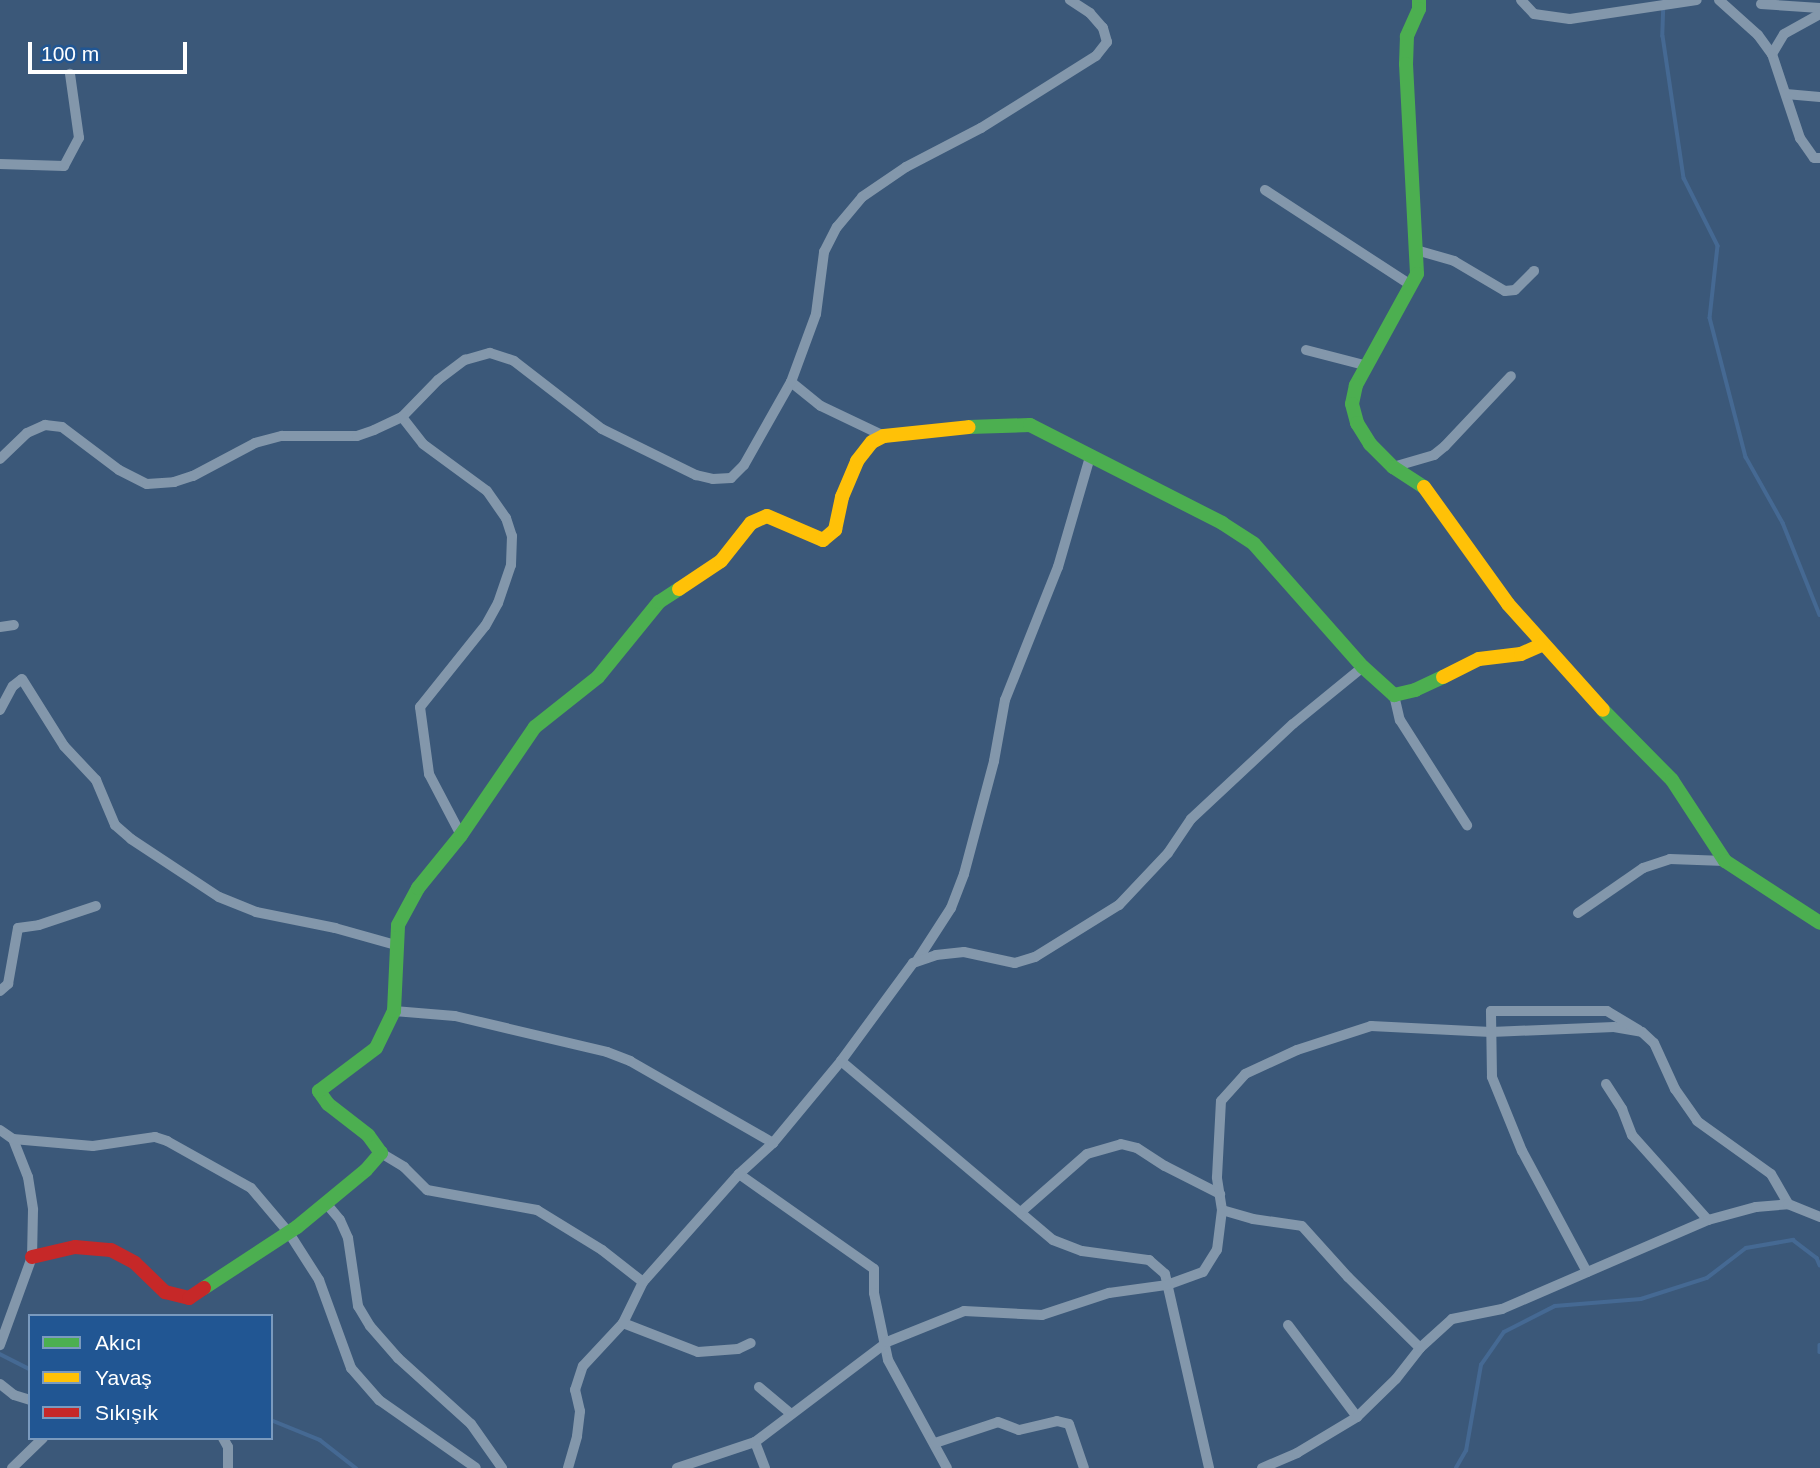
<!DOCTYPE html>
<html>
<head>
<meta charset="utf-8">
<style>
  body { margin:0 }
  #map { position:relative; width:1820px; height:1468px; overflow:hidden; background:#3b5879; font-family:Arial,sans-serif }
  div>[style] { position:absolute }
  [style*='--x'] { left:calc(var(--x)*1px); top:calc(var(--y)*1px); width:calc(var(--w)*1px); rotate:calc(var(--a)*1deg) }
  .stream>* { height:3.5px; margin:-1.75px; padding:0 1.75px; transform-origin:1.75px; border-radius:1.75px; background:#456993 }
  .street>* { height:10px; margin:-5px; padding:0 5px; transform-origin:5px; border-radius:5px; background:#8397ab }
  .fast>* { height:14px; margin:-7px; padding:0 7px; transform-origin:7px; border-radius:7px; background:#4caf50 }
  .slow>* { height:14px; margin:-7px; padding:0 7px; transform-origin:7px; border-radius:7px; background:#ffc107 }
  .jam>* { height:14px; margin:-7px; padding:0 7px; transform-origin:7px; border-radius:7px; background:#c62828 }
  span { translate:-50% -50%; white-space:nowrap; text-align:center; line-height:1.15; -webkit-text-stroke:5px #215693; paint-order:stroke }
  .legend { position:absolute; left:28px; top:1314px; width:245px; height:126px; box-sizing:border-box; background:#215693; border:2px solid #7a9abe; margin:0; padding:9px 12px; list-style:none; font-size:21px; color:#fff }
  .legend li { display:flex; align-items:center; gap:14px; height:35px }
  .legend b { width:35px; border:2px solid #7a9abe }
  .scale { position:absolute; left:28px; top:42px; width:159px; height:32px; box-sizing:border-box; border:4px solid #fff; border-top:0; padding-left:9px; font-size:21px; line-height:24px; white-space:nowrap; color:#fff; -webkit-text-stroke:5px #215693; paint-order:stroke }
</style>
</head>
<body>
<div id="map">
  <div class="stream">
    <i style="--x:1664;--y:0;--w:36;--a:92"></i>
    <i style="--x:1663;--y:36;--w:144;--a:81.6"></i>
    <i style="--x:1684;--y:178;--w:76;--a:63.4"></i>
    <i style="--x:1718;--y:246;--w:72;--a:96.3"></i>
    <i style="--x:1710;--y:318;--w:144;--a:75.5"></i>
    <i style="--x:1746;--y:457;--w:76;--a:60.7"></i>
    <i style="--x:1783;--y:523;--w:99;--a:68.1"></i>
    <i style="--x:1820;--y:1345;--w:7;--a:90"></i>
    <i style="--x:0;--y:1354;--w:34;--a:27"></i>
    <i style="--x:271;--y:1420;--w:53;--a:22.2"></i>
    <i style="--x:320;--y:1440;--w:46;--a:37.9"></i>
    <i style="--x:1456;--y:1468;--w:20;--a:-60"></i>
    <i style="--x:1466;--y:1451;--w:87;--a:-80.1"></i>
    <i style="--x:1481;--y:1365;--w:40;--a:-55.1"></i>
    <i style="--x:1504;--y:1332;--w:57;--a:-27"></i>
    <i style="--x:1555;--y:1306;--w:86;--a:-4.7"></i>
    <i style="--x:1641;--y:1299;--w:69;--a:-17.7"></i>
    <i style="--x:1707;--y:1278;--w:49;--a:-37.6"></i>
    <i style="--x:1746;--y:1248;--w:48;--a:-9.7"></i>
    <i style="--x:1793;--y:1240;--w:30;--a:37"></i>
    <i style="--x:1817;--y:1258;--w:8;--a:67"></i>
  </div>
  <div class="street">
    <i style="--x:1521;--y:0;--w:19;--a:47"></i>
    <i style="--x:1534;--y:14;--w:36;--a:8"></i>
    <i style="--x:1570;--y:19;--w:128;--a:-8.5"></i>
    <i style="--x:1719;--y:0;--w:52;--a:41.9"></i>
    <i style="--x:1758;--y:35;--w:24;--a:54"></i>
    <i style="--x:1772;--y:54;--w:89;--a:71.6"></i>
    <i style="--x:1800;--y:138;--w:24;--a:55"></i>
    <i style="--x:1814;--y:158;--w:6;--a:0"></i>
    <i style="--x:1761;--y:4;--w:59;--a:3.9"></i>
    <i style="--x:1772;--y:54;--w:23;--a:-59"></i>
    <i style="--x:1784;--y:34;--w:41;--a:-29.1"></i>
    <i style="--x:1786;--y:94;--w:34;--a:5"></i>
    <i style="--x:0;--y:164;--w:64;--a:1.8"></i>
    <i style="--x:64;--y:166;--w:32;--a:-62"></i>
    <i style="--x:79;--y:138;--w:65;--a:-98"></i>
    <i style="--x:1265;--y:190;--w:174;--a:33.1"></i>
    <i style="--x:1416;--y:250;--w:40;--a:16"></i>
    <i style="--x:1454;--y:261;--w:59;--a:30.5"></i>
    <i style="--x:1505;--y:291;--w:10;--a:-6"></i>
    <i style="--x:1515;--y:290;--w:27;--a:-45"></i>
    <i style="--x:1306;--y:350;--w:60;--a:14.5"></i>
    <i style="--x:791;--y:382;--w:38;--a:39"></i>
    <i style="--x:821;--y:406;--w:70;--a:25.5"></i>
    <i style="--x:402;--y:417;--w:34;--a:52"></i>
    <i style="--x:423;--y:444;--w:79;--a:36.3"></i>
    <i style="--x:487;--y:491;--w:33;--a:55"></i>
    <i style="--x:506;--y:518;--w:19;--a:72"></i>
    <i style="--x:512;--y:536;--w:29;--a:92"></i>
    <i style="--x:511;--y:565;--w:40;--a:108.9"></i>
    <i style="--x:498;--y:603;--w:26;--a:119"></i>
    <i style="--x:485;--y:626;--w:104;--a:128.7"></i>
    <i style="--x:420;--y:707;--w:68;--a:82.3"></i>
    <i style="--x:429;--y:774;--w:69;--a:62.3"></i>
    <i style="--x:0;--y:459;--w:37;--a:-44"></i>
    <i style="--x:27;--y:433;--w:20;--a:-24"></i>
    <i style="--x:45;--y:425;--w:17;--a:7"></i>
    <i style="--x:62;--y:427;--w:71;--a:37"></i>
    <i style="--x:119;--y:470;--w:31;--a:27"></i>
    <i style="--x:147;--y:484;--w:27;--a:-4"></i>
    <i style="--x:174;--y:482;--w:20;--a:-18"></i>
    <i style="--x:193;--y:476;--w:70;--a:-28"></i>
    <i style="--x:255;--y:443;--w:28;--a:-15"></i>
    <i style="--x:282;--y:436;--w:75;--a:0"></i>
    <i style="--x:357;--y:436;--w:18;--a:-19"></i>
    <i style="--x:374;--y:430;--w:31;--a:-25"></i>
    <i style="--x:402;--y:417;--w:52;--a:-45.8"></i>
    <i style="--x:438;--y:380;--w:34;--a:-37"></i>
    <i style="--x:465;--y:360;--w:26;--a:-16"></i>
    <i style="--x:490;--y:353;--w:25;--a:18"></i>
    <i style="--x:514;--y:361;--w:111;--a:37.7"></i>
    <i style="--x:602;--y:429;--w:105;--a:26.1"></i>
    <i style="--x:696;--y:475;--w:17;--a:13"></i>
    <i style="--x:713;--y:479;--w:18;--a:-3"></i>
    <i style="--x:731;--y:478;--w:18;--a:-45"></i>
    <i style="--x:744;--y:465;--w:95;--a:-60.5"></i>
    <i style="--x:791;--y:382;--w:72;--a:-69.8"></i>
    <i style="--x:816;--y:314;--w:63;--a:-82.6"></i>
    <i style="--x:824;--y:252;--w:28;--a:-63"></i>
    <i style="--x:837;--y:227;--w:39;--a:-50"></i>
    <i style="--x:862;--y:197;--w:53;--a:-34.3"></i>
    <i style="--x:906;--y:167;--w:85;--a:-27.5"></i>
    <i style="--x:981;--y:128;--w:136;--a:-32.1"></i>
    <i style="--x:1096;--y:56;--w:18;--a:-52"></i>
    <i style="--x:1107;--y:42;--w:15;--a:-106"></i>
    <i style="--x:1103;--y:28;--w:20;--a:-131"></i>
    <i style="--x:1090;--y:13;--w:24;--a:-147"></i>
    <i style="--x:1393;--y:467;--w:43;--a:-16.3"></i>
    <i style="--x:1434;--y:455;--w:14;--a:-39"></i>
    <i style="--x:1445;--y:446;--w:96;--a:-46.7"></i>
    <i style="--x:0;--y:627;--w:14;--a:-8"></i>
    <i style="--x:1394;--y:695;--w:26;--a:77"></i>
    <i style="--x:1400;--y:720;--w:125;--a:57.5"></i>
    <i style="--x:0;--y:710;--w:27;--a:-62"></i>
    <i style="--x:13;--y:686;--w:11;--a:-38"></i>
    <i style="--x:22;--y:679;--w:79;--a:57.9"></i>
    <i style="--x:64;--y:746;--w:47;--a:46.7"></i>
    <i style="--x:96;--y:780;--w:49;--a:67.1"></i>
    <i style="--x:115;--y:825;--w:21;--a:41"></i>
    <i style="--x:131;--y:839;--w:105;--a:33.4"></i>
    <i style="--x:219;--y:897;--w:40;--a:22"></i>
    <i style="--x:256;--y:912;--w:81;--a:11.4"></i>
    <i style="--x:335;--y:928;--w:63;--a:15.6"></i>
    <i style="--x:1578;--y:913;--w:79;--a:-34.7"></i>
    <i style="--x:1643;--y:868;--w:28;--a:-18"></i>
    <i style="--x:1670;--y:859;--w:55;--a:2.1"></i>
    <i style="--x:918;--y:959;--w:61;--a:-57.1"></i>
    <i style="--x:951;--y:908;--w:36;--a:-69"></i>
    <i style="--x:964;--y:874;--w:117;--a:-75.1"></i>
    <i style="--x:994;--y:761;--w:62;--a:-79.8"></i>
    <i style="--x:1005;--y:700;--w:143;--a:-68.3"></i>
    <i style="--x:1058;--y:567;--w:115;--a:-73.8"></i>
    <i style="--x:0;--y:991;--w:11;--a:-41"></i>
    <i style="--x:8;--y:984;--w:57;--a:-79.9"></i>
    <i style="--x:18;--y:928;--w:21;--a:-8"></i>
    <i style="--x:39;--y:925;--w:60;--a:-18.4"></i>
    <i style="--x:394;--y:1011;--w:61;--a:4.7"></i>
    <i style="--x:455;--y:1016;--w:156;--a:13.3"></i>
    <i style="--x:607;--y:1052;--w:25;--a:21"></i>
    <i style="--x:630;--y:1061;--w:165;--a:29.8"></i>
    <i style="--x:841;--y:1061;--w:277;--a:40.2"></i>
    <i style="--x:1053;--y:1240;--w:31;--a:21"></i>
    <i style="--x:1082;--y:1251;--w:68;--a:7.7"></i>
    <i style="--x:1149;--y:1260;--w:21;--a:41"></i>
    <i style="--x:1165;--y:1274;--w:199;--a:77.2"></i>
    <i style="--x:1606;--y:1084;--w:30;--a:57"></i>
    <i style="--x:1622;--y:1109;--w:28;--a:69"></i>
    <i style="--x:1632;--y:1135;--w:114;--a:48.2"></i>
    <i style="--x:0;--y:1130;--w:16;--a:35"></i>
    <i style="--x:13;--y:1139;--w:41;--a:68.5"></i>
    <i style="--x:28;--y:1177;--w:33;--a:81"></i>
    <i style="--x:33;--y:1210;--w:47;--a:91.2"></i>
    <i style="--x:32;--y:1257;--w:94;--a:110"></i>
    <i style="--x:13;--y:1139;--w:80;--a:5"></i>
    <i style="--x:93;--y:1146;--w:63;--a:-8.3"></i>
    <i style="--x:155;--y:1137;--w:13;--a:18"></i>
    <i style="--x:167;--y:1141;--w:96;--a:29.2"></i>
    <i style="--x:251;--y:1188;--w:59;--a:49.8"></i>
    <i style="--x:289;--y:1233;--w:56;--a:57.4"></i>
    <i style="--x:319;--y:1280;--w:94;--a:70"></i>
    <i style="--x:351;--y:1368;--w:43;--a:48.8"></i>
    <i style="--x:379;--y:1400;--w:118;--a:35"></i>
    <i style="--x:381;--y:1153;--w:27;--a:31"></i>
    <i style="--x:404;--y:1167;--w:33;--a:45"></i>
    <i style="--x:427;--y:1190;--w:112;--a:10.3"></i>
    <i style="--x:537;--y:1210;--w:76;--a:31.6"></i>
    <i style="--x:602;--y:1250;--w:52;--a:38"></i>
    <i style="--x:739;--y:1174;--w:165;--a:35.1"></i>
    <i style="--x:874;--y:1269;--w:24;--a:90"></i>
    <i style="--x:874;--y:1293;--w:68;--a:78.2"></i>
    <i style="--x:888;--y:1360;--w:123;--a:61.4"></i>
    <i style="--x:325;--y:1202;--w:23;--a:50"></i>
    <i style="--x:340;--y:1220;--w:20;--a:66"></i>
    <i style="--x:348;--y:1238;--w:69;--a:81.6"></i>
    <i style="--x:358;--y:1306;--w:23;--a:59"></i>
    <i style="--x:370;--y:1326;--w:43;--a:48.8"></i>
    <i style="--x:398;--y:1358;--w:98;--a:42.1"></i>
    <i style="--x:471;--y:1424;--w:54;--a:54.8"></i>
    <i style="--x:1222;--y:1210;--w:33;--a:-99"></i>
    <i style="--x:1217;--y:1177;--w:76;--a:-87"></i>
    <i style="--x:1221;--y:1101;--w:36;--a:-48"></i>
    <i style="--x:1245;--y:1074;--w:57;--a:-24.8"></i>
    <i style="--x:1297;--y:1050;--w:78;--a:-18"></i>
    <i style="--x:1371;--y:1026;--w:120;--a:2.9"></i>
    <i style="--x:1491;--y:1032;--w:123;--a:-2.3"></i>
    <i style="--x:1614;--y:1027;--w:28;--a:10"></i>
    <i style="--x:1642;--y:1032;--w:16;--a:43"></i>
    <i style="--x:1654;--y:1043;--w:51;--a:65.5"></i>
    <i style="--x:1675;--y:1089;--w:39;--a:55"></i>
    <i style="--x:1697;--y:1121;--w:91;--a:35.6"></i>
    <i style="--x:1771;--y:1174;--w:34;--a:60"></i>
    <i style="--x:1022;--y:1211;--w:86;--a:-41.2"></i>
    <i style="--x:1087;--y:1154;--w:35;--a:-16"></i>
    <i style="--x:1121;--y:1144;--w:16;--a:14"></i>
    <i style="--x:1137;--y:1148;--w:33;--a:33"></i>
    <i style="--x:1165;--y:1166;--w:62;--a:27"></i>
    <i style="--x:1587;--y:1272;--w:137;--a:-118.2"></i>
    <i style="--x:1522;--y:1151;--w:80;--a:-112.1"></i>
    <i style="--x:1492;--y:1077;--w:66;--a:-90.9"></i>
    <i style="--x:1491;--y:1011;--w:116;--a:0"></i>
    <i style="--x:1607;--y:1011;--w:37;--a:31"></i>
    <i style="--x:623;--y:1323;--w:80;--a:21.1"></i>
    <i style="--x:698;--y:1352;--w:40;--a:-4.3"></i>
    <i style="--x:738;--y:1349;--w:14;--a:-25"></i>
    <i style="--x:1288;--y:1325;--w:115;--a:53.1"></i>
    <i style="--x:0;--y:1384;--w:18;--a:38"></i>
    <i style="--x:14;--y:1395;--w:17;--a:17"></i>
    <i style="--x:759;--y:1387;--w:40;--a:40"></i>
    <i style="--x:223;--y:1438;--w:10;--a:61"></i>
    <i style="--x:228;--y:1447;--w:21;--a:90"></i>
    <i style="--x:755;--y:1442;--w:166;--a:-37.1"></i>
    <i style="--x:887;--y:1342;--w:83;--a:-21.9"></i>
    <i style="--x:964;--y:1311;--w:78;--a:2.9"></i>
    <i style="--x:1042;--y:1315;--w:71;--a:-18.2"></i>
    <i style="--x:1109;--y:1293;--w:59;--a:-7.9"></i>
    <i style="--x:1167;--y:1285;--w:38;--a:-20"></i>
    <i style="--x:1203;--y:1272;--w:26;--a:-58"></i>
    <i style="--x:1217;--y:1250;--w:40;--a:-82.9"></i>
    <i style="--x:1222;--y:1210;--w:32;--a:16"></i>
    <i style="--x:1253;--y:1219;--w:49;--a:8.1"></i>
    <i style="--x:1302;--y:1226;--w:69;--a:48"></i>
    <i style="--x:1348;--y:1277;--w:101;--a:44.6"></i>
    <i style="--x:935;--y:1443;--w:66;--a:-18.4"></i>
    <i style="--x:998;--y:1422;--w:22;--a:21"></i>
    <i style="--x:1019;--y:1430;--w:39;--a:-13"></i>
    <i style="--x:1057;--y:1421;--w:12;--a:14"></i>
    <i style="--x:1069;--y:1424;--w:46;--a:71.2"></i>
    <i style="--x:12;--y:1468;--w:43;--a:-44.1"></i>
    <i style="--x:568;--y:1468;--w:33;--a:-74"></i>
    <i style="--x:577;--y:1436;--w:25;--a:-83"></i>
    <i style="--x:580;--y:1411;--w:22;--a:-103"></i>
    <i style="--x:575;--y:1390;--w:25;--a:-72"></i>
    <i style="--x:583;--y:1366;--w:59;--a:-47.1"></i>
    <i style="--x:623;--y:1323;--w:46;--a:-64"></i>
    <i style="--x:643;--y:1282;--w:144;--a:-48.4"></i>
    <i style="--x:739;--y:1174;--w:46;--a:-42.4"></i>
    <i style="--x:773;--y:1143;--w:107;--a:-50.3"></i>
    <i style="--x:841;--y:1061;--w:122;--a:-53.7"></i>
    <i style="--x:913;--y:963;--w:24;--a:-19"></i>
    <i style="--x:936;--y:955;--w:28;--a:-6"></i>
    <i style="--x:964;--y:952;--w:52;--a:12.2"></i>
    <i style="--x:1015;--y:963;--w:21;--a:-17"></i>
    <i style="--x:1035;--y:957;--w:99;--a:-31.8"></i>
    <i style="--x:1119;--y:905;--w:71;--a:-46.7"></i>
    <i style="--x:1168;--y:853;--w:41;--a:-55.9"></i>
    <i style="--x:1191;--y:819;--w:139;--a:-43"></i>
    <i style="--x:1293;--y:724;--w:90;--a:-39.2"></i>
    <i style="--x:677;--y:1468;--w:82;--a:-18.4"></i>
    <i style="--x:755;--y:1442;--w:28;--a:69"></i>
    <i style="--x:1262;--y:1468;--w:38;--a:-23"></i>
    <i style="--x:1297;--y:1453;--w:70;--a:-31"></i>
    <i style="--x:1357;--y:1417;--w:54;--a:-44.3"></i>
    <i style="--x:1396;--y:1379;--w:39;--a:-52"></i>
    <i style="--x:1420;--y:1348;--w:43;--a:-42.2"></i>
    <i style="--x:1452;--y:1319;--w:51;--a:-11.3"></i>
    <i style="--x:1502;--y:1309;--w:224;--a:-23.4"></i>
    <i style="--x:1708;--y:1220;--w:50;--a:-15.2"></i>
    <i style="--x:1756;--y:1207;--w:32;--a:-5"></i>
    <i style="--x:1788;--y:1204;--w:35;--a:22"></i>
  </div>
  <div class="fast">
    <i style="--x:1419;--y:0;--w:9;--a:90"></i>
    <i style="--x:1419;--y:9;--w:30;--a:114"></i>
    <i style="--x:1407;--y:36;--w:28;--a:92"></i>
    <i style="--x:1406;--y:64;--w:210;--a:87"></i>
    <i style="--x:1417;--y:274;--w:127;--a:118.8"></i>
    <i style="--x:1356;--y:385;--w:19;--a:102"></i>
    <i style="--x:1352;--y:404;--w:20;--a:75"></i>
    <i style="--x:1357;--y:423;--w:25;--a:58"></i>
    <i style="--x:1370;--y:444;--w:33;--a:45"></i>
    <i style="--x:1393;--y:467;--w:37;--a:33"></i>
    <i style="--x:969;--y:427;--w:61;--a:-1.9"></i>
    <i style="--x:1030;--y:425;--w:216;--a:27"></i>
    <i style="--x:1222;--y:523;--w:38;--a:33"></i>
    <i style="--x:1254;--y:544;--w:164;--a:48.5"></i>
    <i style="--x:1363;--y:667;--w:42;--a:42.1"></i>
    <i style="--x:1394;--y:695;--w:22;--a:-13"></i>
    <i style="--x:1415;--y:690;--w:31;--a:-25"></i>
    <i style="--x:1603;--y:710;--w:98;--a:45.4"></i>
    <i style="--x:1672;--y:780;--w:97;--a:56.8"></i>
    <i style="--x:1725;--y:861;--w:113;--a:33.1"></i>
    <i style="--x:204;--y:1288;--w:111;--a:-33.3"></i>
    <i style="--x:297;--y:1227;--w:89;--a:-39.6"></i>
    <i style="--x:366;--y:1170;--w:23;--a:-49"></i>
    <i style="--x:381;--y:1153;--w:22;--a:-126"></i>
    <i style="--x:368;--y:1135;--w:51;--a:-142.2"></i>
    <i style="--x:328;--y:1104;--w:16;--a:-125"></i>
    <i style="--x:319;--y:1091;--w:71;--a:-37"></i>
    <i style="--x:376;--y:1048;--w:41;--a:-64.1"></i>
    <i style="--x:394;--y:1011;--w:86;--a:-87.3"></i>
    <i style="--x:398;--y:925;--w:42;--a:-61.6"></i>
    <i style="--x:418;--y:888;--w:68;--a:-50.9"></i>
    <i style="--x:461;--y:835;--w:131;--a:-55.6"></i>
    <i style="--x:535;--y:727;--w:80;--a:-38.4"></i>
    <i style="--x:598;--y:677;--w:97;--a:-50.9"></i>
    <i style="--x:659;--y:602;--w:24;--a:-33"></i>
  </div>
  <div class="slow">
    <i style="--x:1424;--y:487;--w:144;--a:54.3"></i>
    <i style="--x:1508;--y:604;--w:142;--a:48.1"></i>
    <i style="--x:679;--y:589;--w:50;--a:-33.7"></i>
    <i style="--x:721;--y:561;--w:48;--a:-51.7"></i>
    <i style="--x:751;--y:523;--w:17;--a:-24"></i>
    <i style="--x:767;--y:516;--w:61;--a:23.2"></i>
    <i style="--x:823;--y:540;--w:16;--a:-40"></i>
    <i style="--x:835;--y:530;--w:34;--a:-78"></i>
    <i style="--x:842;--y:497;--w:39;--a:-67"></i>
    <i style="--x:857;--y:461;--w:24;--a:-52"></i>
    <i style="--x:872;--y:442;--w:13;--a:-27"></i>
    <i style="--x:884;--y:436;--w:85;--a:-6"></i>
    <i style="--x:1443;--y:677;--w:40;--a:-26.6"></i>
    <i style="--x:1479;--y:659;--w:42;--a:-6.8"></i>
    <i style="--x:1521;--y:654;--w:24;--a:-24"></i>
  </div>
  <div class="jam">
    <i style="--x:32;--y:1257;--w:44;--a:-13.1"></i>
    <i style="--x:75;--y:1247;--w:36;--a:5"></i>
    <i style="--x:111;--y:1250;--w:27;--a:28"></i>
    <i style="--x:135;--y:1263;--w:42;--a:44"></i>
    <i style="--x:165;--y:1292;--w:25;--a:14"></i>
    <i style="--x:189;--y:1298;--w:18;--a:-34"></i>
  </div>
  <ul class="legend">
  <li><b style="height:9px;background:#4caf50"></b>Akıcı</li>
  <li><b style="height:9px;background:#ffc107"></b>Yavaş</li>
  <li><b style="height:9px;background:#c62828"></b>Sıkışık</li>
  </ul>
  <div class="scale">100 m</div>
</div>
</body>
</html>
